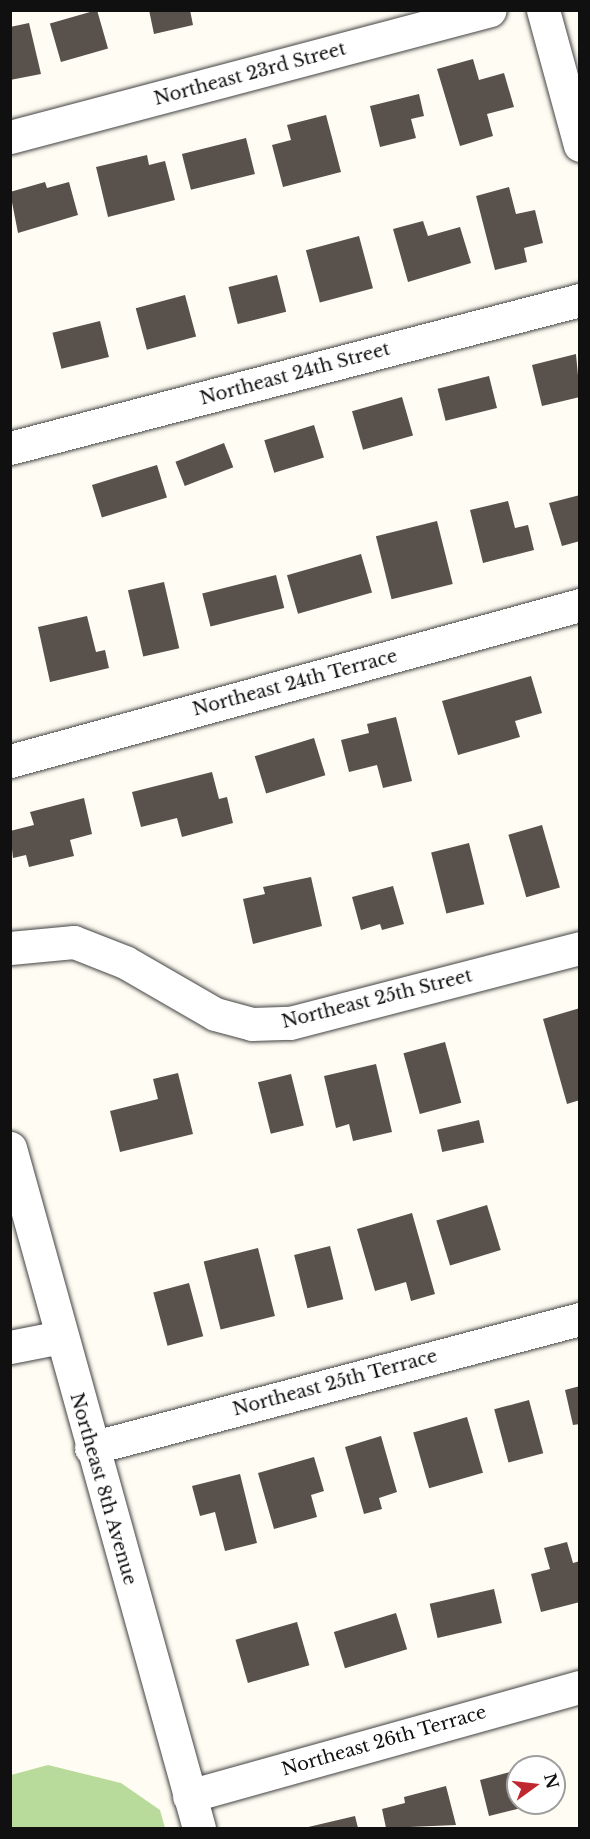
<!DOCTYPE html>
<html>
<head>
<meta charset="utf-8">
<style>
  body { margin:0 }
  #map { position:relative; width:590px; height:1839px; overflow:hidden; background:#fffdf3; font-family:"Libre Baskerville",serif }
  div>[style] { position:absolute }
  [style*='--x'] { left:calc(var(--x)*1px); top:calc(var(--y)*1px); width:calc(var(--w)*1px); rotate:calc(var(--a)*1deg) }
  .forest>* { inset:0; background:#b8db9c }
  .building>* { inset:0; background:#59514c; transform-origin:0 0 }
  .roads { filter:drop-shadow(0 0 2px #434343) drop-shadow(0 0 2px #434343) }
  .minor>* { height:33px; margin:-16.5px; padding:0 16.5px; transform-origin:16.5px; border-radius:16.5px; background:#fff }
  span { translate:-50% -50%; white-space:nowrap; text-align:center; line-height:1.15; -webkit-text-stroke:6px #fff; paint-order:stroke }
  .street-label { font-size:18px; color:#101010 }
  .frame { position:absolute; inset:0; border:12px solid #101010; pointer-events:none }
  .north { position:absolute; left:506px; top:1755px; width:60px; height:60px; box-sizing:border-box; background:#fff; border:2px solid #9f9f9f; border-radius:50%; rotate:75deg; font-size:16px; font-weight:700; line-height:24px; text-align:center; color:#101010 }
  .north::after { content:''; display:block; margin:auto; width:21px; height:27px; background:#c02830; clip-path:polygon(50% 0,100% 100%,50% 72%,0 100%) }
</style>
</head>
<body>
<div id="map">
  <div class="forest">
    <i style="clip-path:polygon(48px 1765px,121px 1783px,160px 1810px,165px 1828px,11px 1828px,11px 1775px)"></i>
  </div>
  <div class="building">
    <i style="left:97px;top:10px;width:40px;height:49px;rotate:74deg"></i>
    <i style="clip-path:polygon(149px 10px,190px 10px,193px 25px,154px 34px)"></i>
    <i style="clip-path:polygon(29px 23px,41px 74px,10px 80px,10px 27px)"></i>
    <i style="clip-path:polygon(473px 59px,479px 80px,504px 73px,514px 107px,487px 114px,493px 136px,460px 146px,437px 69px)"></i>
    <i style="clip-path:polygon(419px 94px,424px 116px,411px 119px,416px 138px,380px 147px,370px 106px)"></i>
    <i style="clip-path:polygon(326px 115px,341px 172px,283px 187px,272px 145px,291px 140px,287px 125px)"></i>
    <i style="left:246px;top:138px;width:37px;height:66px;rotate:76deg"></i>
    <i style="clip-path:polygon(147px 155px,149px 165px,165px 161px,175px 200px,108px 217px,96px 167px)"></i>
    <i style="clip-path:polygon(45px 182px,47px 188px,69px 182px,78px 215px,18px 233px,10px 192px)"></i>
    <i style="clip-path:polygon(509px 187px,516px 214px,535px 210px,543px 243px,524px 248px,527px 262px,495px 270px,476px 196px)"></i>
    <i style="clip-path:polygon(423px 221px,428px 236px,460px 227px,471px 263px,408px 282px,393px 229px)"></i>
    <i style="left:359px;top:236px;width:54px;height:55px;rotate:75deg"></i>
    <i style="left:277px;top:275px;width:38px;height:50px;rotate:76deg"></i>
    <i style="left:185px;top:295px;width:43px;height:51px;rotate:75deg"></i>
    <i style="left:100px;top:321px;width:37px;height:49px;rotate:76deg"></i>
    <i style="clip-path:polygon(576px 354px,580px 397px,542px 406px,532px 365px)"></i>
    <i style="left:489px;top:376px;width:33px;height:53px;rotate:76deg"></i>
    <i style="left:402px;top:397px;width:40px;height:52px;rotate:74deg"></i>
    <i style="left:314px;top:425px;width:34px;height:52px;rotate:73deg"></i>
    <i style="left:224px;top:443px;width:26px;height:52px;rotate:69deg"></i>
    <i style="left:157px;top:465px;width:34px;height:68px;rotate:73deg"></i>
    <i style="clip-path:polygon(580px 495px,580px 541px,562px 546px,549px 503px)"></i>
    <i style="clip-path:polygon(508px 501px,515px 528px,528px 525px,534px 550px,483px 563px,470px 510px)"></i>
    <i style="left:437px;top:521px;width:65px;height:63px;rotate:76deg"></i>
    <i style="left:361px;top:554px;width:40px;height:77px;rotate:74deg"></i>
    <i style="left:276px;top:575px;width:34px;height:76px;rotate:76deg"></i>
    <i style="left:164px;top:582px;width:68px;height:37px;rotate:77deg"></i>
    <i style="clip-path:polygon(87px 616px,96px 652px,105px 650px,109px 668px,50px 682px,38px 627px)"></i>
    <i style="clip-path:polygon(531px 676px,542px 713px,515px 721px,520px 737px,458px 755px,442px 701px)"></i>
    <i style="clip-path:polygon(396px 717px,412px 781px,383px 788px,377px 765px,349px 772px,341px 740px,369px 733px,367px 724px)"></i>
    <i style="left:314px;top:738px;width:39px;height:62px;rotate:73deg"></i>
    <i style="clip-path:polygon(212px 772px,219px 799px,227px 797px,233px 823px,182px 837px,177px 818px,141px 827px,132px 792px)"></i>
    <i style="clip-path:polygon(84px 798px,92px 834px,70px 840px,74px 856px,29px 867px,26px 855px,13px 858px,10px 831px,34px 825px,30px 812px)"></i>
    <i style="left:542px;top:825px;width:65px;height:35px;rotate:74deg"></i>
    <i style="left:469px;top:843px;width:63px;height:39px;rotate:76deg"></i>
    <i style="clip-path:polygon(311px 877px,322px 926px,253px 944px,243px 899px,265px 894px,263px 887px)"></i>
    <i style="clip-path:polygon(393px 886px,404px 924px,382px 930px,380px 924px,361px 930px,352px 897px)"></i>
    <i style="clip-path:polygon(580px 1008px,580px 1100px,567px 1104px,543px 1019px)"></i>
    <i style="left:445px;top:1042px;width:63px;height:43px;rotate:75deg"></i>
    <i style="clip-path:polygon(376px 1064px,392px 1132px,353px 1141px,349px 1124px,336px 1128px,324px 1076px)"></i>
    <i style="clip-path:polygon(178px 1073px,193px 1134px,120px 1152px,110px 1111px,158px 1099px,153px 1079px)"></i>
    <i style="left:291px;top:1074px;width:53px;height:34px;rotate:76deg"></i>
    <i style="left:479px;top:1120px;width:23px;height:43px;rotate:77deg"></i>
    <i style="left:487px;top:1205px;width:47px;height:53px;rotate:73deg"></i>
    <i style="clip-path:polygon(412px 1213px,435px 1294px,411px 1301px,406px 1282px,375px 1291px,357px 1229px)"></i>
    <i style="left:330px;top:1246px;width:55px;height:37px;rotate:76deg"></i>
    <i style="left:258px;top:1248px;width:70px;height:56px;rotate:76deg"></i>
    <i style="left:189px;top:1283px;width:55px;height:37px;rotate:75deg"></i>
    <i style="clip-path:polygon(580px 1386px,580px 1424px,573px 1425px,565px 1390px)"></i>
    <i style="left:529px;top:1400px;width:55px;height:36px;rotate:75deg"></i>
    <i style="left:467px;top:1417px;width:58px;height:56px;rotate:74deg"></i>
    <i style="clip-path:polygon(381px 1436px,397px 1492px,379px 1498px,382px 1509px,364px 1514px,345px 1447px)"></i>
    <i style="clip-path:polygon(314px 1457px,324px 1491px,311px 1495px,317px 1517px,274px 1529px,258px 1473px)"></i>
    <i style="clip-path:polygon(240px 1474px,257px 1543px,225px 1551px,215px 1512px,200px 1516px,192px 1486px)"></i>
    <i style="clip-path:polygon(567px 1542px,573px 1563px,580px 1561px,580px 1602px,541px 1612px,531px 1574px,550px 1569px,544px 1548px)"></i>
    <i style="left:494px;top:1589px;width:35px;height:66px;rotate:77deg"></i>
    <i style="left:396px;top:1613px;width:38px;height:65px;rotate:73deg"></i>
    <i style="left:297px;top:1622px;width:45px;height:64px;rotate:74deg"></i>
    <i style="clip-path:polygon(518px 1770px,518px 1803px,538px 1804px,489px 1816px,480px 1780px)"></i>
    <i style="clip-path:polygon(446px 1786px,456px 1825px,386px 1828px,382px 1809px,405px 1803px,404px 1797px)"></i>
    <i style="clip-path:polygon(355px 1816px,358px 1828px,304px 1828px)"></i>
  </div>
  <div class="roads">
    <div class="minor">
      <i style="--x:543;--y:10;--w:140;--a:74.7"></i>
      <i style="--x:10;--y:137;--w:496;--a:-14.8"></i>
      <i style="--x:10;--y:448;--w:589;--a:-14.56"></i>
      <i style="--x:10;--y:761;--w:591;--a:-15.31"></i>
      <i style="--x:10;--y:948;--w:64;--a:-5.4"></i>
      <i style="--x:74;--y:942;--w:55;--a:21.4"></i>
      <i style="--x:125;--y:962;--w:104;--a:30"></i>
      <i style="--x:215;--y:1014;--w:38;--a:15"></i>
      <i style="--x:252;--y:1024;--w:38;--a:-2"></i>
      <i style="--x:290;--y:1023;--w:300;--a:-14.5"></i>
      <i style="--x:10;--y:1148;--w:706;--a:74.47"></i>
      <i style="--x:10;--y:1347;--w:52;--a:-11.1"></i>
      <i style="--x:91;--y:1448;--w:506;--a:-14.78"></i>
      <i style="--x:189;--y:1796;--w:406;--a:-15.6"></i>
    </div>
  </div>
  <div class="street-label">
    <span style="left:250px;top:74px;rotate:-15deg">Northeast 23rd Street</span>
    <span style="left:295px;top:374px;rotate:-15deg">Northeast 24th Street</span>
    <span style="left:295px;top:683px;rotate:-15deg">Northeast 24th Terrace</span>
    <span style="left:377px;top:999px;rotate:-14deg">Northeast 25th Street</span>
    <span style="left:335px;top:1383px;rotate:-15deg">Northeast 25th Terrace</span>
    <span style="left:103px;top:1489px;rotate:74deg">Northeast 8th Avenue</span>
    <span style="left:384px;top:1741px;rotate:-16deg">Northeast 26th Terrace</span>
  </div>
  <div class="frame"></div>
  <div class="north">N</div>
</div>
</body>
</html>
